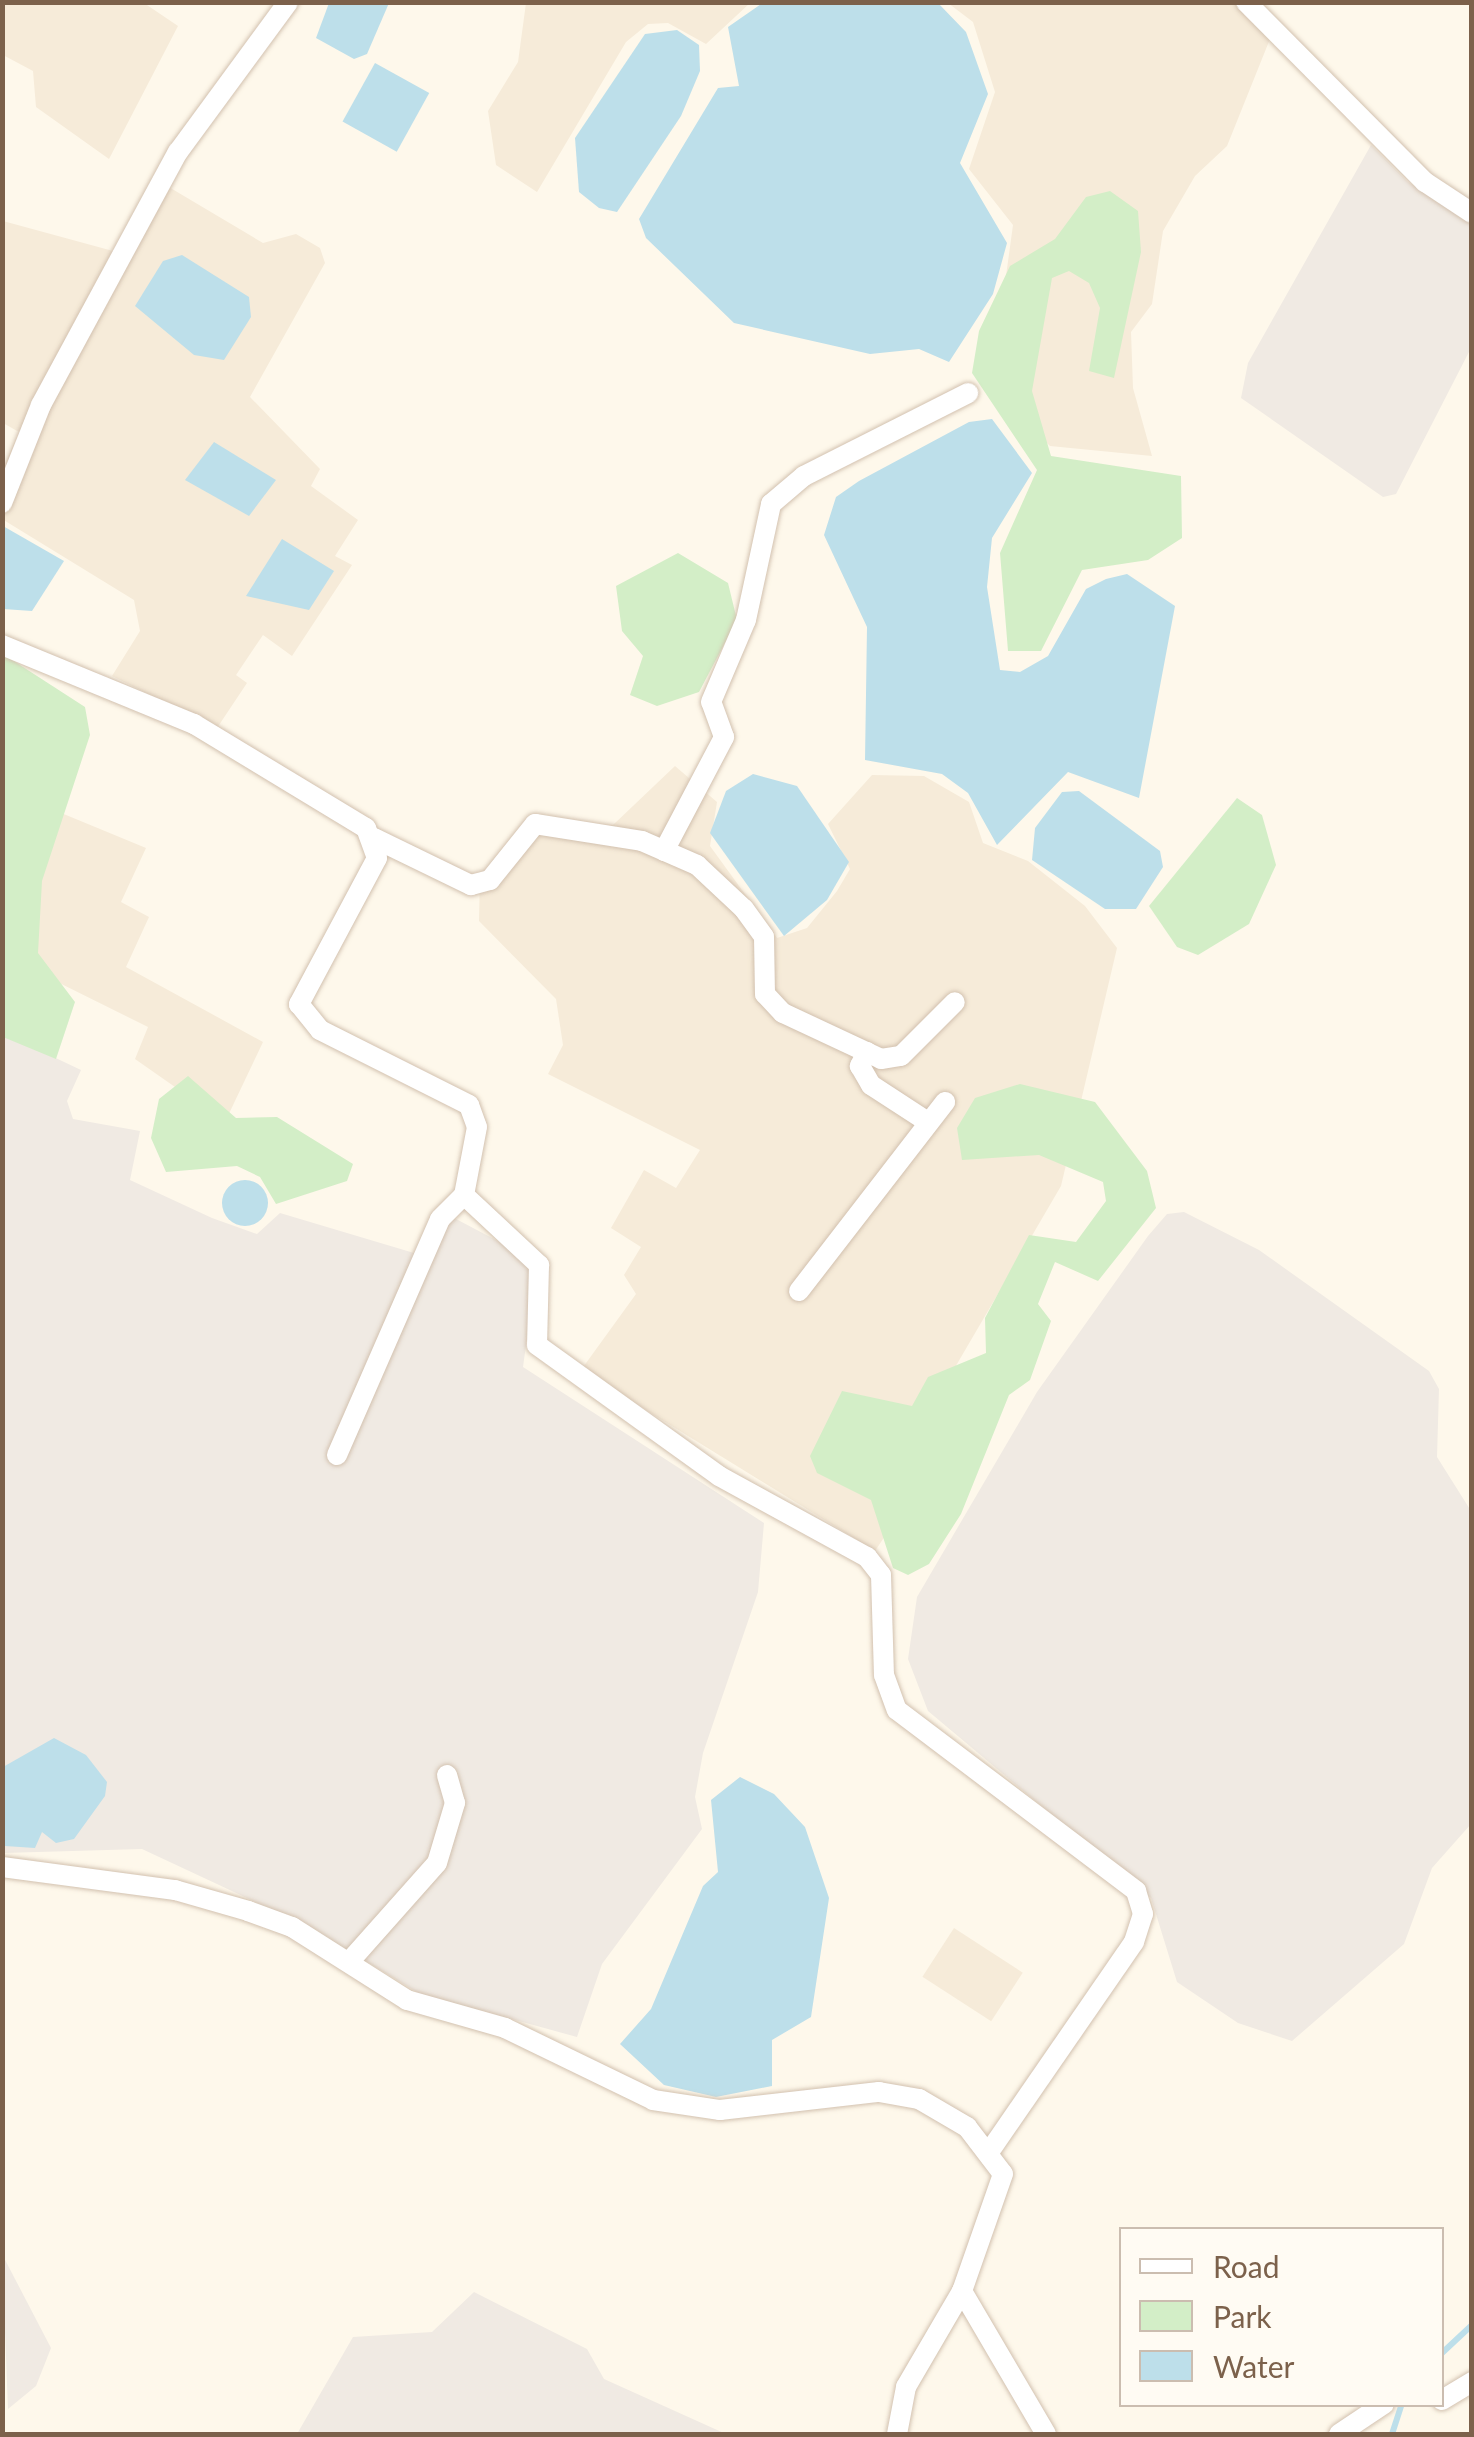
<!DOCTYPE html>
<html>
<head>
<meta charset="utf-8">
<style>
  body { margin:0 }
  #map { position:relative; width:1474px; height:2437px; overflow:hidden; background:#fef8eb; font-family:Lato,sans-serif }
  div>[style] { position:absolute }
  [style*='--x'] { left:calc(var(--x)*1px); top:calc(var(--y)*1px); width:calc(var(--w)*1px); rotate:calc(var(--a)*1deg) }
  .residential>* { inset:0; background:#f6ebd9; transform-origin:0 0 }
  .industrial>* { inset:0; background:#f0eae3 }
  .green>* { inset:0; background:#d3eec7 }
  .water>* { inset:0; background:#bddfea; transform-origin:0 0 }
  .round { border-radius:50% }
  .stream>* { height:6px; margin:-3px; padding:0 3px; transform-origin:3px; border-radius:3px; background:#bddfea }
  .roads { filter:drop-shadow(0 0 2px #d2c1af) drop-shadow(0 0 2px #d2c1af) }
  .street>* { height:20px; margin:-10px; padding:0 10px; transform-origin:10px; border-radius:10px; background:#fff }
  span { translate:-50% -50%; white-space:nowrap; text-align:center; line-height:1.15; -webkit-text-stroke:10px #fffbf3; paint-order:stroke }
  .frame { position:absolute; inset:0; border:5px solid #7c614b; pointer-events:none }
  .legend { position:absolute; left:1119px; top:2227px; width:325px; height:180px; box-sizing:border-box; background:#fffbf3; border:2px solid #cbbdb0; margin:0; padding:12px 18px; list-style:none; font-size:30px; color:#7c614b }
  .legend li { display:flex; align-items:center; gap:20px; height:50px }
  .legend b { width:50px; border:2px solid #cbbdb0 }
</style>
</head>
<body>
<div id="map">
  <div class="residential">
    <i style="clip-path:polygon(2px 3px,144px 3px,178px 26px,109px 159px,36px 107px,33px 71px,3px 55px)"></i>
    <i style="clip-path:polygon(526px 3px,526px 2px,750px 3px,706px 44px,668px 23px,648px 24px,626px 42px,537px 192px,496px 165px,488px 111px,518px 62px)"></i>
    <i style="clip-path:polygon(948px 3px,1238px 3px,1270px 39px,1227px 146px,1195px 176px,1163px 231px,1152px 304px,1131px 332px,1133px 388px,1152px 456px,1050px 446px,1016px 413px,1006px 276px,1013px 225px,969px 169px,995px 92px,973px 22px)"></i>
    <i style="clip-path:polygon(157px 180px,263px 243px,296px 234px,320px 248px,325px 263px,250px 397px,320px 469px,311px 486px,358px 520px,335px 556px,352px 565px,292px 656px,263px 635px,236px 675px,247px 683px,217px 728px,112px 676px,140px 631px,134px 600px,2px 519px,19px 474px,4px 466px,19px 432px,3px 423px,3px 221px,113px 251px)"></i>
    <i style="clip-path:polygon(675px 766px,717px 802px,710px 846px,777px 938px,807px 928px,837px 891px,850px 869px,828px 824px,872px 775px,924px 776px,969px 802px,983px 843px,1028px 861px,1085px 906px,1117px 948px,1061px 1186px,919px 1429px,891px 1527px,875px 1551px,581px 1370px,636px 1294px,624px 1275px,641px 1247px,611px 1228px,644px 1170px,676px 1188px,700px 1150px,548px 1074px,563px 1045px,556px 999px,479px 921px,480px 876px,525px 820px,613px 825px)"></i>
    <i style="clip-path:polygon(54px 810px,146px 848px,121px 902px,149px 917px,126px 967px,263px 1042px,225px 1122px,135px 1059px,148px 1027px,3px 955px)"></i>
    <i style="left:954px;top:1928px;width:82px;height:58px;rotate:33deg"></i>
  </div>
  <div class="industrial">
    <i style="clip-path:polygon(1371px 145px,1408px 182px,1471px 222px,1471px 348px,1396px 494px,1383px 497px,1241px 398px,1248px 363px)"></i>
    <i style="clip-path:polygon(5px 1034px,81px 1070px,67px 1101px,73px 1119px,140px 1131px,130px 1180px,212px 1218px,257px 1234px,280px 1213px,414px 1253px,439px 1210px,528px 1257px,536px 1273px,523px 1367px,764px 1523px,758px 1592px,703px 1753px,695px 1797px,702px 1829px,602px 1964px,577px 2037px,420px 1994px,313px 1929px,142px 1849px,3px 1853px)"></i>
    <i style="clip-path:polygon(1184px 1212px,1259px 1250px,1429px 1371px,1439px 1389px,1437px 1457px,1471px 1511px,1471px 1824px,1432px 1868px,1404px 1944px,1292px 2041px,1238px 2023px,1177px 1982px,1151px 1898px,928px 1711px,908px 1659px,917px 1597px,1037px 1392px,1148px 1236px,1167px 1214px)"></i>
    <i style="clip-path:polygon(2px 2254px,51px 2348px,36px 2386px,8px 2409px)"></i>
    <i style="clip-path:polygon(474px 2292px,587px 2349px,604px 2379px,726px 2434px,297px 2434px,353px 2337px,432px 2332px)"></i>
  </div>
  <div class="green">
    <i style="clip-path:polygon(1110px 191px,1138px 211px,1141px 252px,1114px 378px,1089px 371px,1100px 308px,1089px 283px,1069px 271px,1052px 278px,1032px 391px,1051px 456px,1181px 476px,1182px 538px,1148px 560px,1082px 570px,1041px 651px,1008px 651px,1000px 553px,1037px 470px,972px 373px,979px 331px,1010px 266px,1055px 239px,1086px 197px)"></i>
    <i style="clip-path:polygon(678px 553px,728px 583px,737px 620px,699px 692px,657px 706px,630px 695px,643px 656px,622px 631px,616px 586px)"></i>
    <i style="clip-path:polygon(3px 654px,85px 707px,90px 735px,42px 881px,38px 953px,75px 1002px,56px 1059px,3px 1037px)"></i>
    <i style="clip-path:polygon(1237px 798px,1262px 815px,1276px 865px,1249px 924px,1198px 955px,1177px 947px,1149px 906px)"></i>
    <i style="clip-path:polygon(188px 1076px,236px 1118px,277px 1117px,353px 1164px,347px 1181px,276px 1204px,260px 1177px,237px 1166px,166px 1172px,151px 1138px,159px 1099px)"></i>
    <i style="clip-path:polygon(1020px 1084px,1095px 1102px,1147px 1171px,1156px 1208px,1098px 1281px,1055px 1262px,1038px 1304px,1051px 1321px,1030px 1380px,1009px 1395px,961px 1514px,929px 1564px,908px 1575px,893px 1568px,871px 1500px,817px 1473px,810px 1456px,842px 1391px,912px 1406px,928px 1377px,986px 1353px,985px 1318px,1029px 1235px,1076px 1242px,1106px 1201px,1103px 1182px,1039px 1155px,962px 1160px,957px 1128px,975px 1098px)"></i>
  </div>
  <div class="water">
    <i style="clip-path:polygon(764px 2px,938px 3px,966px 32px,988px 94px,960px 163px,1007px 243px,993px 294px,949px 362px,919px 349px,870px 354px,734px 323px,646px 238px,639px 219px,718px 88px,739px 86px,728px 27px)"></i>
    <i style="clip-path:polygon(329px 3px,389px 3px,367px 54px,354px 59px,316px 38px)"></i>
    <i style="clip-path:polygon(677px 30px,699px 45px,700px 71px,681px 116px,617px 212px,599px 208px,579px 192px,575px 138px,645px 34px)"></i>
    <i style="left:375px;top:63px;width:62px;height:67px;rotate:29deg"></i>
    <i style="clip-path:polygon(182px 255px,249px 297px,251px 317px,224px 360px,194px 355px,135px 306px,163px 261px)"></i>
    <i style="clip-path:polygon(992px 419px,1032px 473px,992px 538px,987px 587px,1000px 670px,1020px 672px,1048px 656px,1086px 589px,1106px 579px,1127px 574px,1175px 606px,1139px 798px,1068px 772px,997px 845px,968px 793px,942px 774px,865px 760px,867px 627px,824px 535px,836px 497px,859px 481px,969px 422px)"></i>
    <i style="clip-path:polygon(214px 442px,276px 480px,249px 516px,185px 480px)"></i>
    <i style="clip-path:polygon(3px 526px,64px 561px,32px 611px,3px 609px)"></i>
    <i style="clip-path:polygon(282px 539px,334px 571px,309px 610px,246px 596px)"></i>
    <i style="clip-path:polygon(753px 774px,797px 786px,849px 862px,827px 900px,784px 936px,710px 833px,726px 791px)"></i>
    <i style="clip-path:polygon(1079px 791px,1160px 851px,1163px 867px,1136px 909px,1105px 909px,1032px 860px,1035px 828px,1062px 792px)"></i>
    <i class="round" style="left:222px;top:1180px;width:46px;height:46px"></i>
    <i style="clip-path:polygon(54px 1738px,86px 1755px,107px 1782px,105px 1796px,74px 1839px,56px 1843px,42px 1832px,35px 1848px,5px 1846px,3px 1767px)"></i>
    <i style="clip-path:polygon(740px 1777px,774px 1794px,805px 1827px,829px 1898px,811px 2017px,772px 2040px,772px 2086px,716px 2097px,664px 2085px,620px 2044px,651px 2009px,703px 1886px,718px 1872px,711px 1800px)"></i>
  </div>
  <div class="stream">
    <i style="--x:1442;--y:2353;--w:41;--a:-43"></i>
    <i style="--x:1392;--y:2434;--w:32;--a:-72"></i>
  </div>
  <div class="roads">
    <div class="street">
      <i style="--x:1246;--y:2;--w:254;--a:45.2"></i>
      <i style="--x:1425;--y:182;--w:56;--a:33.4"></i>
      <i style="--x:2;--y:503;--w:105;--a:-68.3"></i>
      <i style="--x:41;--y:405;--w:288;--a:-61.6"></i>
      <i style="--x:178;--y:152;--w:186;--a:-53.7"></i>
      <i style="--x:2;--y:645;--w:208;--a:22.4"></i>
      <i style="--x:194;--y:724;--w:201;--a:31.2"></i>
      <i style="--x:366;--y:828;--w:32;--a:70"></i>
      <i style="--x:377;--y:858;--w:166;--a:118.1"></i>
      <i style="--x:299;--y:1004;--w:33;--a:51"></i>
      <i style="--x:320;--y:1030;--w:167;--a:26.7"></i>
      <i style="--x:469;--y:1105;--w:23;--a:70"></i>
      <i style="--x:477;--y:1127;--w:69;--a:100.8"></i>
      <i style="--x:464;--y:1195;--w:103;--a:43"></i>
      <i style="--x:539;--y:1265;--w:80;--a:91.4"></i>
      <i style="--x:537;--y:1345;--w:224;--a:35.7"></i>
      <i style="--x:719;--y:1476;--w:169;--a:28.7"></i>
      <i style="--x:867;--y:1557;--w:23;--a:52"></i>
      <i style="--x:881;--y:1575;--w:100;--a:88.3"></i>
      <i style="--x:884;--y:1675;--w:37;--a:70"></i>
      <i style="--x:897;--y:1710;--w:300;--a:37.1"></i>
      <i style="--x:1136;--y:1891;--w:24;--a:73"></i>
      <i style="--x:1143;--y:1914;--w:29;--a:108"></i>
      <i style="--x:1134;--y:1942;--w:252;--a:124.6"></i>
      <i style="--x:374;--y:838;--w:108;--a:25.9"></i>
      <i style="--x:471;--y:885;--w:20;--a:-15"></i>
      <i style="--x:490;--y:880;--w:72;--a:-51.2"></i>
      <i style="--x:535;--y:824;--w:108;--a:9"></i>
      <i style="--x:642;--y:841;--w:60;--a:23.6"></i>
      <i style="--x:697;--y:865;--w:64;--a:43.1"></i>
      <i style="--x:744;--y:909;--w:34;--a:54"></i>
      <i style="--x:764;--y:937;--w:57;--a:89"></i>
      <i style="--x:765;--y:994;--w:26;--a:47"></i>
      <i style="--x:783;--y:1013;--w:108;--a:25.1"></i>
      <i style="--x:881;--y:1059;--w:20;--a:-9"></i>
      <i style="--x:901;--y:1056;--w:76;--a:-45"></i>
      <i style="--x:664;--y:851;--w:129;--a:-62.2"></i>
      <i style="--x:724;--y:737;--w:37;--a:-110"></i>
      <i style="--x:711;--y:702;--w:89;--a:-66.9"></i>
      <i style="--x:746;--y:620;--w:119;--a:-77.8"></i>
      <i style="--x:771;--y:504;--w:43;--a:-40.3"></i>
      <i style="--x:804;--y:476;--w:184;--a:-26.8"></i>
      <i style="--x:867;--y:1052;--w:16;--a:117"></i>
      <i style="--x:860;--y:1066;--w:22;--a:60"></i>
      <i style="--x:871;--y:1085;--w:68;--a:33"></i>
      <i style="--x:799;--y:1291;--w:239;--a:-52.3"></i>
      <i style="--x:337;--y:1455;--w:257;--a:-66.4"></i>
      <i style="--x:440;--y:1219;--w:34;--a:-45"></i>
      <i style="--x:2;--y:1867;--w:175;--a:7.6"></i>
      <i style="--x:175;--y:1890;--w:76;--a:16"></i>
      <i style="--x:248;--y:1911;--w:47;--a:20"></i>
      <i style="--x:292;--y:1927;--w:136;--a:32.4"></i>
      <i style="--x:407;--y:2000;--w:102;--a:15.9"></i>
      <i style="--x:505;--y:2028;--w:165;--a:25.9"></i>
      <i style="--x:653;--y:2100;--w:68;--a:8.5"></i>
      <i style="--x:720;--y:2110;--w:160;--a:-6.5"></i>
      <i style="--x:879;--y:2092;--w:41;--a:9.9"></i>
      <i style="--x:919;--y:2099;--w:56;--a:30.3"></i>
      <i style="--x:967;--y:2127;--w:59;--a:52.5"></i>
      <i style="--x:1003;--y:2174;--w:124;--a:109.3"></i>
      <i style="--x:962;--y:2291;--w:111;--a:120.3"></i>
      <i style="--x:906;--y:2387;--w:48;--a:100.8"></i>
      <i style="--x:349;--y:1962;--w:132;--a:-48.4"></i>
      <i style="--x:437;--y:1863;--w:63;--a:-73.3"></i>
      <i style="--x:455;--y:1803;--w:29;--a:-106"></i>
      <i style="--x:962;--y:2291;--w:166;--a:59.6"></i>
      <i style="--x:1442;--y:2400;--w:35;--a:-31"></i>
      <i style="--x:1339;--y:2434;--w:54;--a:-33.7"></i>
    </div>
  </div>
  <div class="frame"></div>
  <ul class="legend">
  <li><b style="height:12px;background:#fff"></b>Road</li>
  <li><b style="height:28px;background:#d3eec7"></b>Park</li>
  <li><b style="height:28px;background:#bddfea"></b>Water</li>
  </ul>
</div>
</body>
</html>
